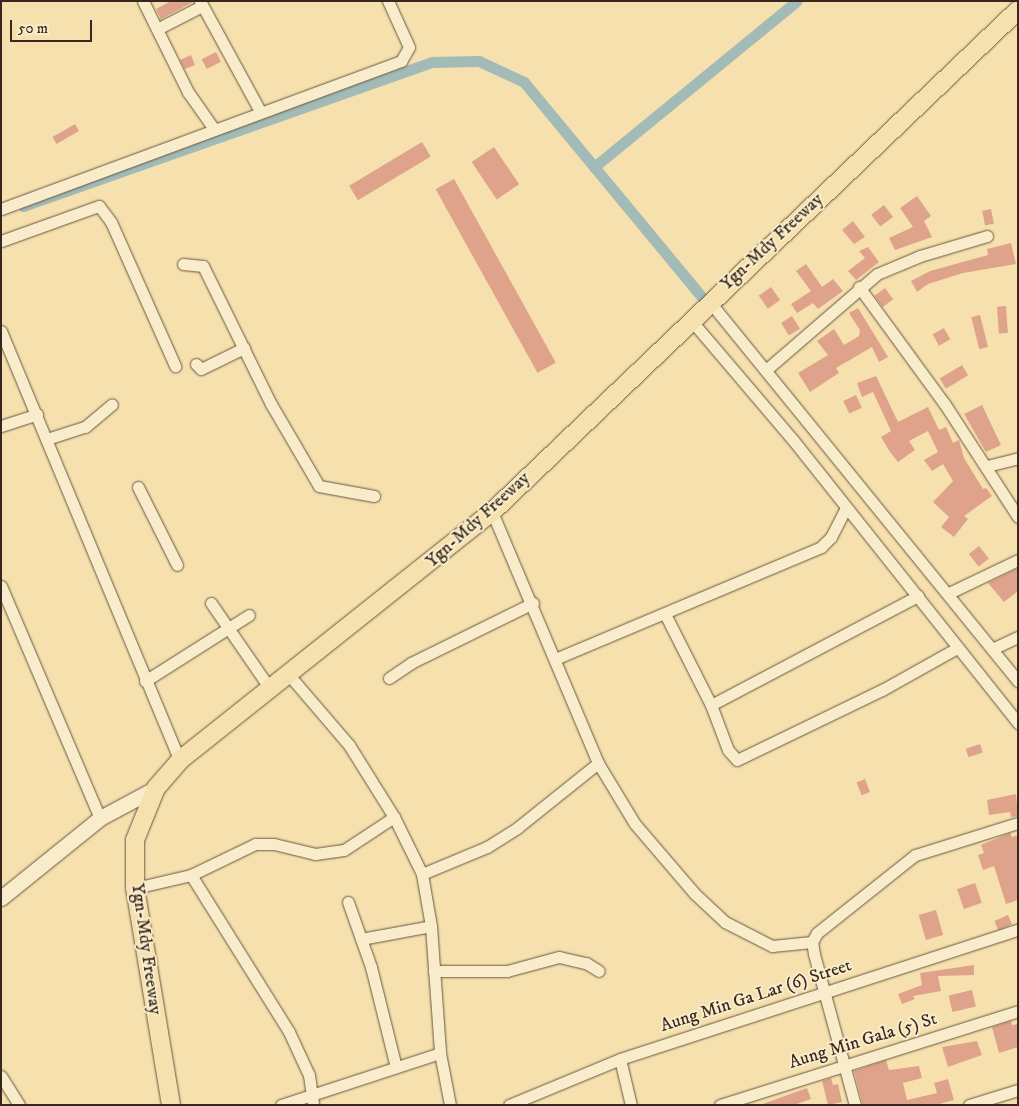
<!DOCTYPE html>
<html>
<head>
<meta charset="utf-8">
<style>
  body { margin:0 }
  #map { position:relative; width:1019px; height:1106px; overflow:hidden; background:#f6e1ae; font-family:"IM FELL DW Pica",serif }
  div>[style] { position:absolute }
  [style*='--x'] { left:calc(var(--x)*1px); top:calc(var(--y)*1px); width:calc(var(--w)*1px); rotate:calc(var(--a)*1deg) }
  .canal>* { height:11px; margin:-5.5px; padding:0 5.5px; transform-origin:5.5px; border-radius:5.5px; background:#a2bbb6 }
  .building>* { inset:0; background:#dea38a; transform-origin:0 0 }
  .roads { filter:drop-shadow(0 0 1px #675642) drop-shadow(0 0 1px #675642) }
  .street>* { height:11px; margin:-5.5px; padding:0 5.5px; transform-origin:5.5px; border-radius:5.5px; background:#f9ecca }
  .secondary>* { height:15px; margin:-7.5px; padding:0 7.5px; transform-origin:7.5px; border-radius:7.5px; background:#f9ecca }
  .primary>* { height:18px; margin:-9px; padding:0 9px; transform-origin:9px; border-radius:9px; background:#f6e1ae }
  span { translate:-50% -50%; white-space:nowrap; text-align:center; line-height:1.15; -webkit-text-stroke:4px #f9ecca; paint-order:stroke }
  .street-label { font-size:18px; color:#37271e }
  .frame { position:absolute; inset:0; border:2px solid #37271e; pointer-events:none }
  .scale { position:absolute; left:10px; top:20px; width:82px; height:22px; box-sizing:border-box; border:2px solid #37271e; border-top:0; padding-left:6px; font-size:15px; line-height:18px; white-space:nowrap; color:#37271e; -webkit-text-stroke:4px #f9ecca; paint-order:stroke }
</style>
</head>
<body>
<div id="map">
  <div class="canal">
    <i style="--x:594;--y:167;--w:262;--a:-39.3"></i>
    <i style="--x:23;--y:206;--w:434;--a:-19.4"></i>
    <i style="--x:432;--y:62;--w:47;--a:-1.2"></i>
    <i style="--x:479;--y:61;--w:50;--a:25"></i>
    <i style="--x:524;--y:82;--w:278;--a:50.4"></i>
  </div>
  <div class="building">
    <i style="clip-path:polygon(171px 1px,193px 1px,193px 2px,161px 19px,156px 9px)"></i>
    <i style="left:216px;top:52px;width:11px;height:16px;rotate:63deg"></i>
    <i style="clip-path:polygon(191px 55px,195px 65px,185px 69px,180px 60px)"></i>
    <i style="left:75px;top:124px;width:8px;height:26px;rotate:60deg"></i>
    <i style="left:422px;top:142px;width:17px;height:85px;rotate:59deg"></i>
    <i style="left:494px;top:147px;width:45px;height:27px;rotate:56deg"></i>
    <i style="left:454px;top:179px;width:210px;height:21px;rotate:61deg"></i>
    <i style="clip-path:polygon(917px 196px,931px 216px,924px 221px,932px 237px,895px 250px,889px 238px,913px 227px,900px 208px)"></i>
    <i style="left:884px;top:205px;width:15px;height:16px;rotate:53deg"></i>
    <i style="left:991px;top:209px;width:15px;height:9px;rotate:79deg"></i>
    <i style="clip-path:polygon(853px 221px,865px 237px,854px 244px,842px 230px)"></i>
    <i style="clip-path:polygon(1011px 243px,1016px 264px,963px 273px,928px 284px,917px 292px,911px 281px,930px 271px,988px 255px,987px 249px)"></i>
    <i style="clip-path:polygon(868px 247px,879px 262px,856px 280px,848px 271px,865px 258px,859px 251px)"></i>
    <i style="clip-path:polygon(806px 264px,822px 287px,833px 279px,843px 291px,818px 309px,813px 303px,797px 313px,791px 304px,811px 291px,796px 271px)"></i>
    <i style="left:771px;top:287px;width:16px;height:15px;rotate:55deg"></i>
    <i style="left:885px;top:288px;width:14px;height:13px;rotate:54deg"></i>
    <i style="left:1006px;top:306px;width:27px;height:9px;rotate:86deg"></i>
    <i style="clip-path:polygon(858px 308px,888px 357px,879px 362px,872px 347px,836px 368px,839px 373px,810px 392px,798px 373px,828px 355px,817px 341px,834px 329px,844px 345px,859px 336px,860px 330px,849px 313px)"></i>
    <i style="left:980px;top:315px;width:33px;height:9px;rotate:76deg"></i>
    <i style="left:792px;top:316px;width:15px;height:13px;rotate:58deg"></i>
    <i style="left:944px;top:328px;width:13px;height:13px;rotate:61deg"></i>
    <i style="left:962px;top:365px;width:12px;height:26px;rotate:59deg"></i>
    <i style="clip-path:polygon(876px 376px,898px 422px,928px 407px,939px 430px,946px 427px,953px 443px,959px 440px,964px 458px,983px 489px,986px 488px,992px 496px,964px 516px,968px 519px,954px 537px,941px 527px,949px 517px,933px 502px,953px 481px,943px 464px,932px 471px,924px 460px,938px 452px,928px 431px,909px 441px,915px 450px,898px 462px,890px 452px,881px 437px,891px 431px,873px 392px,862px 397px,857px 383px)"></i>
    <i style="left:856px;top:395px;width:14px;height:14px;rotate:65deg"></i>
    <i style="clip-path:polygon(982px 405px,1001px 445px,986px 452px,964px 414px)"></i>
    <i style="left:979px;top:546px;width:16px;height:13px;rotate:52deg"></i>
    <i style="clip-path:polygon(1018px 568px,1018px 591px,1004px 602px,988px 583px)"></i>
    <i style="left:980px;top:744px;width:9px;height:15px;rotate:72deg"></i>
    <i style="left:865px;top:779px;width:14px;height:9px;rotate:69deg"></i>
    <i style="clip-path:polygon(1016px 794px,1018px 816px,1011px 817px,1010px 812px,989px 815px,987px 800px)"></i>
    <i style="clip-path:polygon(1010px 833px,1012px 837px,1018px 835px,1018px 900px,1006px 904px,994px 866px,983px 870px,978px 855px,984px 853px,981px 845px)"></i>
    <i style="left:975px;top:883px;width:21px;height:19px;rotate:71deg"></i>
    <i style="left:936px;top:910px;width:26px;height:18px;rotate:74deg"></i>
    <i style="left:1008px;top:915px;width:10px;height:15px;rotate:66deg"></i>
    <i style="clip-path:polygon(974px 965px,974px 975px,938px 976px,941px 991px,913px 996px,915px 999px,902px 1004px,898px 994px,922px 985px,920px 973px)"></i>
    <i style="left:972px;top:990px;width:17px;height:24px;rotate:77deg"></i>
    <i style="clip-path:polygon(1011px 1021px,1012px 1025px,1018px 1024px,1018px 1047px,999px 1053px,992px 1027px)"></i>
    <i style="clip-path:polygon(977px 1041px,982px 1055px,948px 1067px,942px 1047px)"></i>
    <i style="clip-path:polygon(886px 1060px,889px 1070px,919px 1066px,922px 1078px,903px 1083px,907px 1100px,937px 1093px,934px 1083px,948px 1079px,954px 1100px,936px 1105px,863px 1105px,854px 1071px)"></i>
    <i style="clip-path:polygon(831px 1078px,833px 1085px,838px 1084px,842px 1102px,828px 1105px,822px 1081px)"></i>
    <i style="clip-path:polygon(807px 1088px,811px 1099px,794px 1105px,760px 1105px)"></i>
  </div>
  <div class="roads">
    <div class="street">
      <i style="--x:143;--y:1;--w:102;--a:63.7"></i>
      <i style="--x:188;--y:92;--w:45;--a:54.9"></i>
      <i style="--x:200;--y:1;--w:125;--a:61.4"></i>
      <i style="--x:157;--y:29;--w:51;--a:-27.1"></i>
      <i style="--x:1;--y:209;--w:427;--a:-20.3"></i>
      <i style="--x:401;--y:61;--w:16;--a:-60"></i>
      <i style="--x:409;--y:47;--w:51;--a:-114.5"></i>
      <i style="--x:1;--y:241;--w:104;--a:-19.7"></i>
      <i style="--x:99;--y:206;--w:20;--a:53"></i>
      <i style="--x:111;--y:222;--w:158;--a:66"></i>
      <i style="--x:183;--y:264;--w:20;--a:6"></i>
      <i style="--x:203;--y:266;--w:154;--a:63.8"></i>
      <i style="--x:271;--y:404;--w:95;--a:59.7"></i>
      <i style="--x:319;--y:486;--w:56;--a:10.3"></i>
      <i style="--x:859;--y:287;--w:144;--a:53.8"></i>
      <i style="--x:944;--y:403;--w:136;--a:57"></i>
      <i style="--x:709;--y:301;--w:490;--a:50.9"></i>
      <i style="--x:690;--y:319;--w:159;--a:49.6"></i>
      <i style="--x:793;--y:440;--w:362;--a:51.5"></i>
      <i style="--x:1;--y:331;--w:465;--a:67.4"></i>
      <i style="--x:196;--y:364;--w:7;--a:45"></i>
      <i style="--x:201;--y:369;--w:48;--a:-26"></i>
      <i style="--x:767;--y:369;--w:145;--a:-40.8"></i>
      <i style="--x:877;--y:274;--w:47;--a:-22.7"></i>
      <i style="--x:920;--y:256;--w:70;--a:-16.6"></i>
      <i style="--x:1;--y:426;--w:38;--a:-18"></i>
      <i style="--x:47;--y:439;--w:40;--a:-18"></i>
      <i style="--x:85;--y:427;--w:35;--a:-40"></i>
      <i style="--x:987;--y:466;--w:32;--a:-14"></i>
      <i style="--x:138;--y:487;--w:87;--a:63.4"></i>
      <i style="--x:492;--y:512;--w:272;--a:67.1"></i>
      <i style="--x:598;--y:763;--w:71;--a:58.8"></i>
      <i style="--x:635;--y:824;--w:92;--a:49.4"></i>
      <i style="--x:695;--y:894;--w:41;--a:43"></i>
      <i style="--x:725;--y:922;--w:53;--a:27.1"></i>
      <i style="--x:772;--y:946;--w:40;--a:-5.7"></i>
      <i style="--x:1;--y:586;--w:252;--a:66.9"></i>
      <i style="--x:949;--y:593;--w:76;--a:-25.6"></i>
      <i style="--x:211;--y:603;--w:106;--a:55.4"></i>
      <i style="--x:665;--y:614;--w:102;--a:63.2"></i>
      <i style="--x:711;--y:705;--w:48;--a:69.3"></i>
      <i style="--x:728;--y:750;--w:13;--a:48"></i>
      <i style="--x:737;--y:760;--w:161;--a:-25.8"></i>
      <i style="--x:882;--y:690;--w:86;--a:-29.2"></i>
      <i style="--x:992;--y:649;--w:29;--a:-25"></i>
      <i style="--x:555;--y:659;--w:289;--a:-22.8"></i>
      <i style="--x:821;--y:547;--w:14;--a:-45"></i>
      <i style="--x:831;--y:537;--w:31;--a:-63"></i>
      <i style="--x:289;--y:675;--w:92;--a:49.4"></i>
      <i style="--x:349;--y:745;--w:85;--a:58"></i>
      <i style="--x:394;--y:817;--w:64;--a:63.8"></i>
      <i style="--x:422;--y:874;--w:53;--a:80.2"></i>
      <i style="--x:431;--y:926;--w:127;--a:85.9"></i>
      <i style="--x:440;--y:1053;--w:53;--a:79.1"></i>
      <i style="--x:389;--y:678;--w:27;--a:-34"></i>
      <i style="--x:411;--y:663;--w:136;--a:-26.2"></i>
      <i style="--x:145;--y:681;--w:123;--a:-32.4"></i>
      <i style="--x:711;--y:705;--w:234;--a:-27.8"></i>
      <i style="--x:422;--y:874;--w:70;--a:-22.6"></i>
      <i style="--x:487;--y:847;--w:36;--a:-32"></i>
      <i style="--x:517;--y:828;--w:104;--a:-38.7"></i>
      <i style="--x:191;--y:875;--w:71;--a:-25.8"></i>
      <i style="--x:255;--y:844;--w:19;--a:0"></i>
      <i style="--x:274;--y:844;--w:42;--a:13.7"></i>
      <i style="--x:315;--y:854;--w:29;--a:-8"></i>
      <i style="--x:344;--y:850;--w:60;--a:-33.4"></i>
      <i style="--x:135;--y:888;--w:57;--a:-13.1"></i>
      <i style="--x:191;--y:875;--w:185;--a:58"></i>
      <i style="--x:289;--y:1032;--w:47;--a:65.1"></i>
      <i style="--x:309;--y:1075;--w:30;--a:82"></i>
      <i style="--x:348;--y:902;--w:69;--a:70.5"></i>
      <i style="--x:371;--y:967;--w:103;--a:76"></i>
      <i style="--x:361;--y:939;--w:71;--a:-10.5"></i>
      <i style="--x:434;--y:971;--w:73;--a:0"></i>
      <i style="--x:507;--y:971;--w:54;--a:-15.1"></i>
      <i style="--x:559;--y:957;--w:28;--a:13"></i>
      <i style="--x:586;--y:963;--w:15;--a:32"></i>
      <i style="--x:620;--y:1059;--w:47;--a:76.6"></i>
      <i style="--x:1;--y:1076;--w:34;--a:58"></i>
      <i style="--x:281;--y:1105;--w:167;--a:-18.1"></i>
      <i style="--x:509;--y:1105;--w:120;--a:-22.5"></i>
      <i style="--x:620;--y:1059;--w:418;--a:-18"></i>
      <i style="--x:720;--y:1105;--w:312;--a:-17.5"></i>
      <i style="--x:855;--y:1105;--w:156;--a:-105.2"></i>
      <i style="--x:814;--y:954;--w:12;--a:-99"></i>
      <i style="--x:812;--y:942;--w:10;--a:-61"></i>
      <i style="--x:817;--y:933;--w:125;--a:-38.5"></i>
      <i style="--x:915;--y:855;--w:108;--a:-17.3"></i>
      <i style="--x:969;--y:1105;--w:51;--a:-17"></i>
    </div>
    <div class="secondary">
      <i style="--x:1;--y:898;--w:127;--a:-38.9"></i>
      <i style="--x:100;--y:818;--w:64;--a:-28.2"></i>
    </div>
    <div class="primary">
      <i style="--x:171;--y:1105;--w:220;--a:-99.4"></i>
      <i style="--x:135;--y:888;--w:48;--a:-90"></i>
      <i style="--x:135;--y:840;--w:56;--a:-68"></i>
      <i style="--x:156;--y:788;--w:37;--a:-49"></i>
      <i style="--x:180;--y:760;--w:399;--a:-38.5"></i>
      <i style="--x:492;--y:512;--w:727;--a:-43.66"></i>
    </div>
  </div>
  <div class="street-label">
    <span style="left:772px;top:242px;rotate:-43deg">Ygn-Mdy Freeway</span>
    <span style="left:478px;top:520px;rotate:-42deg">Ygn-Mdy Freeway</span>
    <span style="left:146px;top:949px;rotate:82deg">Ygn-Mdy Freeway</span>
    <span style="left:756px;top:996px;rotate:-18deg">Aung Min Ga Lar (6) Street</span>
    <span style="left:863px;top:1041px;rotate:-17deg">Aung Min Gala (5) St</span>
  </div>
  <div class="frame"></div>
  <div class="scale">50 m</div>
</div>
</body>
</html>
